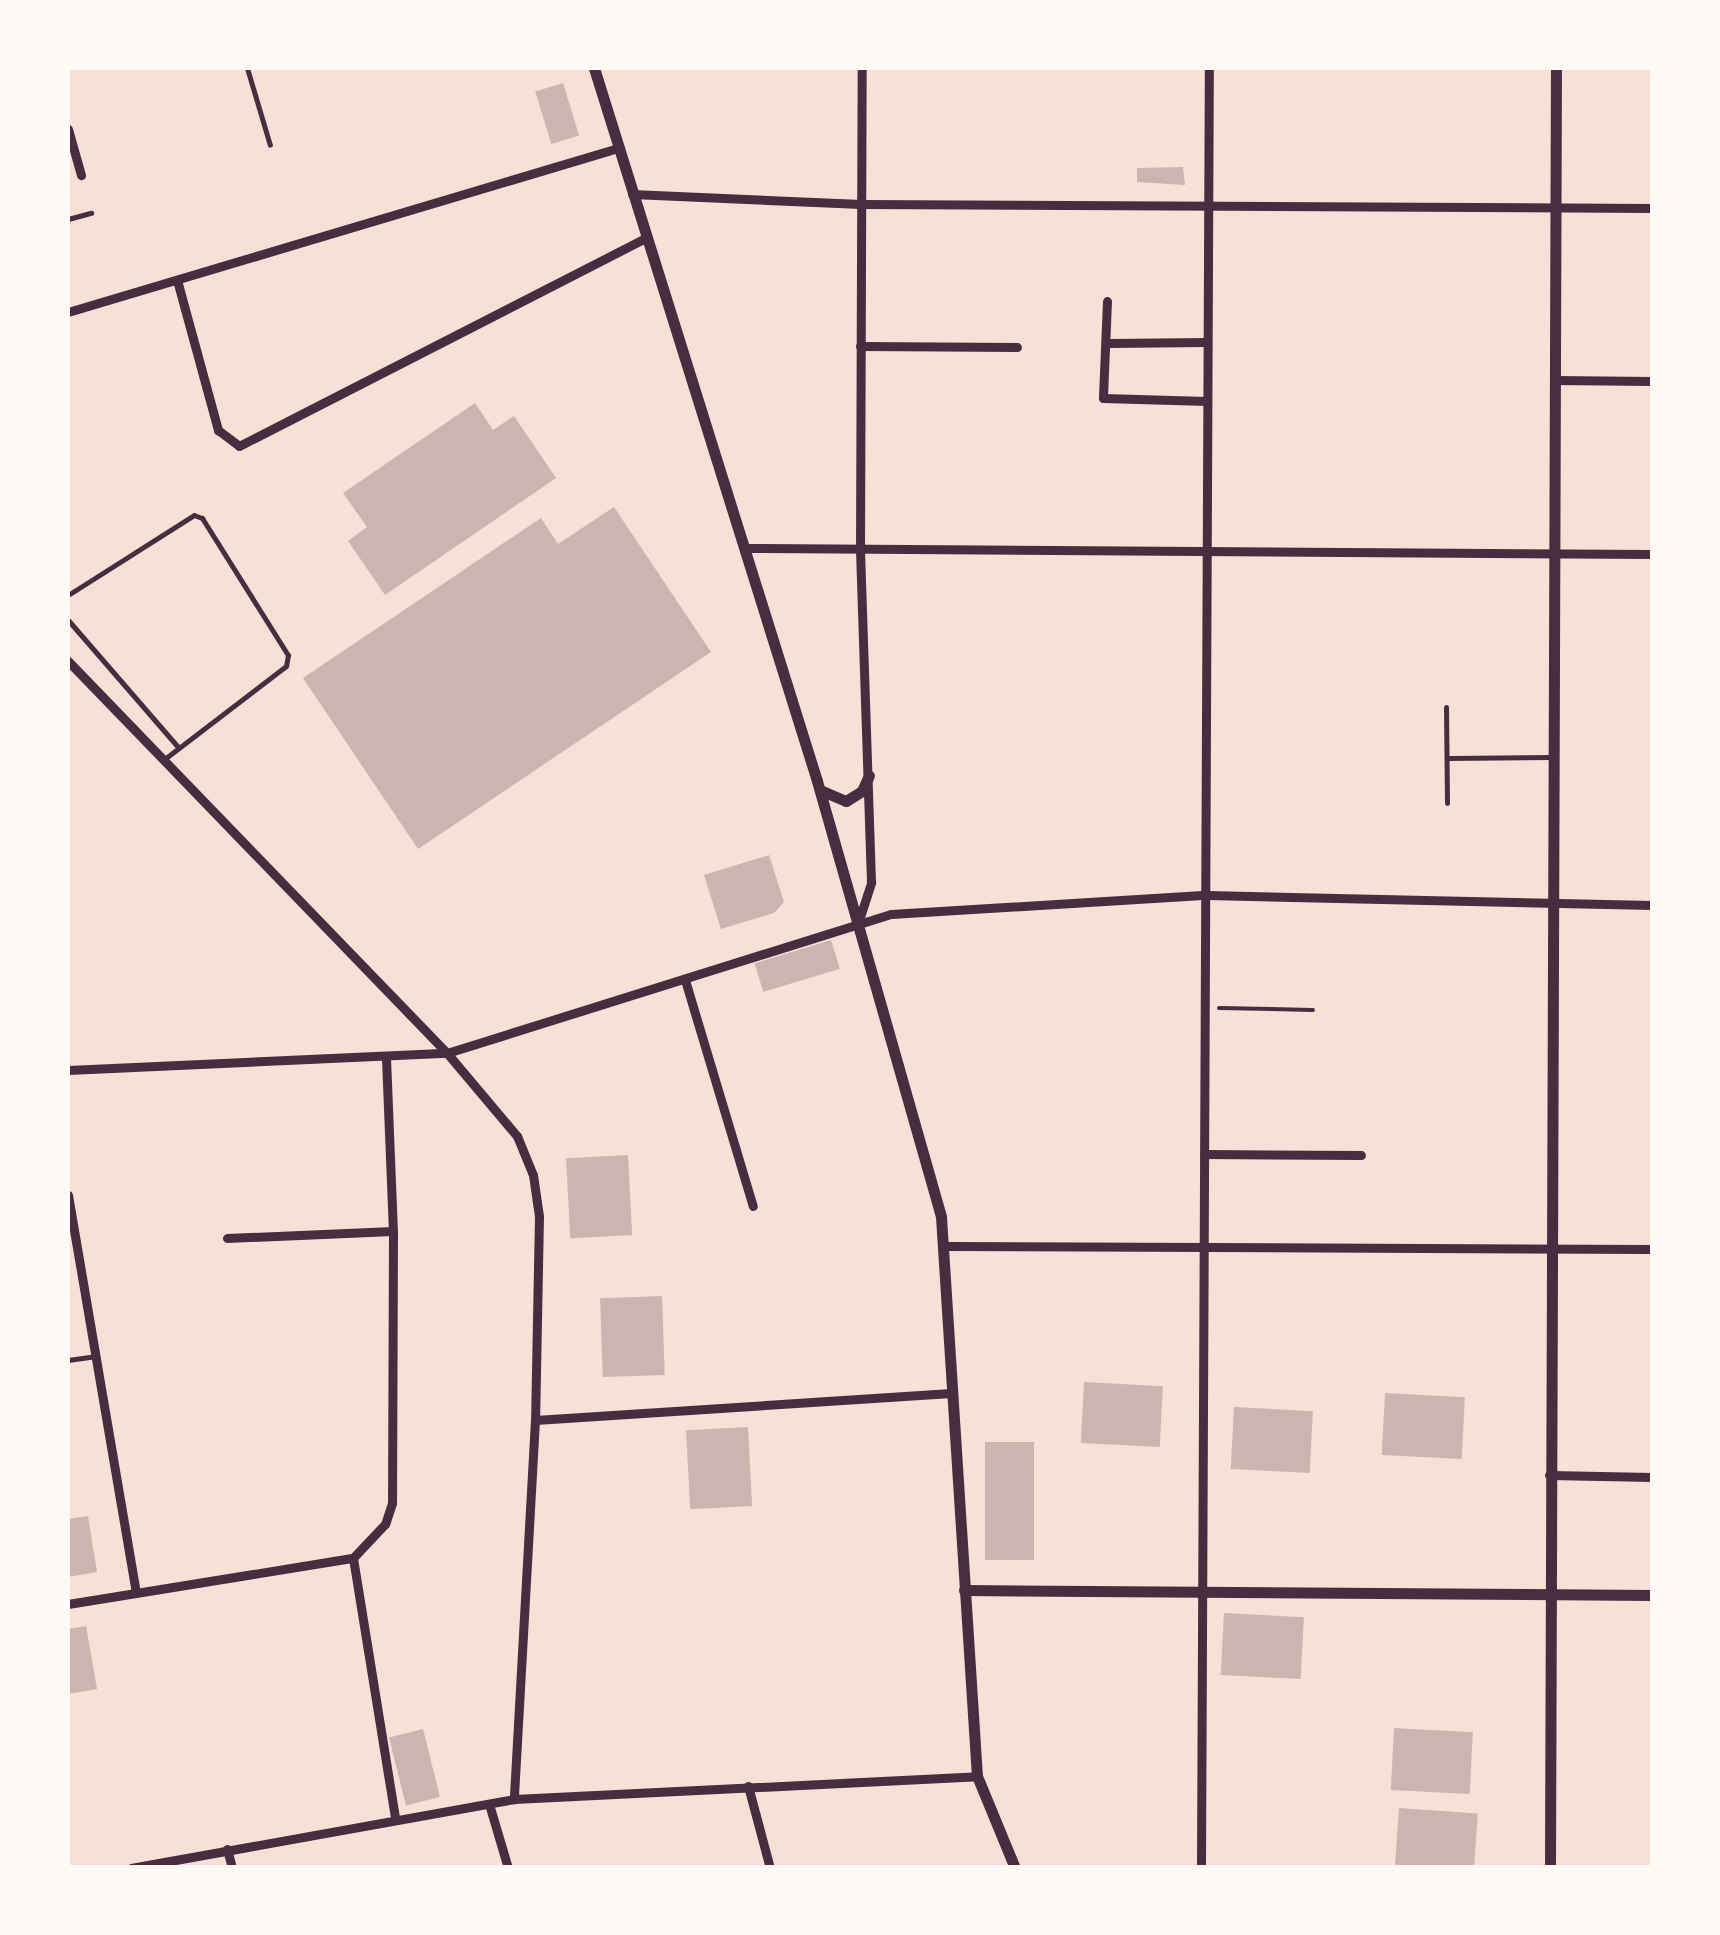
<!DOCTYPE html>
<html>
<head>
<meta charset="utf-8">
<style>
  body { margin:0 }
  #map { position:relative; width:1720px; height:1935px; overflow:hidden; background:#f7e1d7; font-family:"IBM Plex Serif",serif }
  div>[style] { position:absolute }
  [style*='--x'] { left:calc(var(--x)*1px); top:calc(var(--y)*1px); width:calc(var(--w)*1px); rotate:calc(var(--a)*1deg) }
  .building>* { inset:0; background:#ccb4b1; transform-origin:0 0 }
  .path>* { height:4px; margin:-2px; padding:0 2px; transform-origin:2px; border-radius:2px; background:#4a2c40 }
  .service>* { height:5px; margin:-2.5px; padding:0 2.5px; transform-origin:2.5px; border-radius:2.5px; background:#4a2c40 }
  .minor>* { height:9px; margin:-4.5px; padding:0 4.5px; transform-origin:4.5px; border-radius:4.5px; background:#4a2c40 }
  .tertiary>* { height:11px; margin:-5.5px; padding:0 5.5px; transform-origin:5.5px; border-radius:5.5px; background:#4a2c40 }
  span { translate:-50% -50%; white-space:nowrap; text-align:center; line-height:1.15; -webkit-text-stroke:8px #fffaf5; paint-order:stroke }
  .frame { position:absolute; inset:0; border:70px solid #fffaf5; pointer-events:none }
</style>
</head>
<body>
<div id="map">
  <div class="building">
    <i style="left:563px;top:83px;width:55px;height:29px;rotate:73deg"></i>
    <i style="clip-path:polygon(1183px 167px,1185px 185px,1137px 182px,1137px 168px)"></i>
    <i style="clip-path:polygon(475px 403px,493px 430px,514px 416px,556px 478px,385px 595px,348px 541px,367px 527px,343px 493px)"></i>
    <i style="clip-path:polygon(614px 507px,711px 652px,418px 849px,303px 678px,541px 518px,558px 544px)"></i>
    <i style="clip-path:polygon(769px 855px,784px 902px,774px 913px,721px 929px,704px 875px)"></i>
    <i style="left:831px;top:940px;width:30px;height:80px;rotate:73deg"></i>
    <i style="left:628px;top:1155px;width:80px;height:62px;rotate:87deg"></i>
    <i style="left:662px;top:1296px;width:79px;height:62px;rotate:88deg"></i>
    <i style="left:1084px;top:1382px;width:79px;height:61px;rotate:3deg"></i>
    <i style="left:1385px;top:1393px;width:80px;height:62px;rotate:3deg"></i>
    <i style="left:1234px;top:1407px;width:79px;height:62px;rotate:3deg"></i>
    <i style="left:748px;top:1427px;width:79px;height:62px;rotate:87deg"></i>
    <i style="left:985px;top:1442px;width:49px;height:118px"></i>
    <i style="clip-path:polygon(88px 1516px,97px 1572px,68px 1577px,68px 1519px)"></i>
    <i style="left:1224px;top:1613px;width:80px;height:62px;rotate:3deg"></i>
    <i style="clip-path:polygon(86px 1626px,97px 1689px,68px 1694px,68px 1629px)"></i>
    <i style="left:1394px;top:1728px;width:79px;height:62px;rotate:3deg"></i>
    <i style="left:423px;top:1729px;width:70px;height:35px;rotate:76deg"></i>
    <i style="left:1399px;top:1808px;width:79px;height:60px;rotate:4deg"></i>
  </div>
  <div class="path">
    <i style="--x:1219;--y:1008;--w:94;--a:1.2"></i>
  </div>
  <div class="service">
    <i style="--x:247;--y:68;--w:80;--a:73.4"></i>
    <i style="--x:68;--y:219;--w:24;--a:-15"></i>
    <i style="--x:68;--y:595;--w:149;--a:-32.4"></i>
    <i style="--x:194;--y:515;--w:9;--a:21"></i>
    <i style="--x:202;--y:518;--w:162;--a:57.9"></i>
    <i style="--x:288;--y:655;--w:11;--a:100"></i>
    <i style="--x:286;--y:666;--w:155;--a:142.6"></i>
    <i style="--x:68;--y:620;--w:169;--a:49.1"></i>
    <i style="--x:1446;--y:707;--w:96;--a:89.4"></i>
    <i style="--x:1448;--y:758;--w:105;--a:-0.5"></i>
    <i style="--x:68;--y:1360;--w:27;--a:-8"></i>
  </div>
  <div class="minor">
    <i style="--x:68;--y:129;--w:48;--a:74.2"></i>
    <i style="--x:632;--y:194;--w:229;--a:2.5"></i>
    <i style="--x:861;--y:204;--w:791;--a:0.29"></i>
    <i style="--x:177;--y:280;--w:156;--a:74.7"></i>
    <i style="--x:218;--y:430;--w:26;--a:37"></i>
    <i style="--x:239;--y:446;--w:457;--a:-27.1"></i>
    <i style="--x:1107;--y:301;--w:97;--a:92.4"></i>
    <i style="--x:1103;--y:398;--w:104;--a:1.7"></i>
    <i style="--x:68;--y:312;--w:574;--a:-16.6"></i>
    <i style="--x:1109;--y:343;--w:97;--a:-0.6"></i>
    <i style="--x:860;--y:346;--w:157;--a:0.4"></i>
    <i style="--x:1554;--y:380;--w:98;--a:0.6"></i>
    <i style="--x:746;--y:548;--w:906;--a:0.38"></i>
    <i style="--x:68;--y:661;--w:545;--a:45.97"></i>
    <i style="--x:447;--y:1053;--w:109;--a:49.9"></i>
    <i style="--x:517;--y:1136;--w:42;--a:67.7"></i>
    <i style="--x:533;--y:1175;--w:41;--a:81.7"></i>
    <i style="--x:539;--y:1216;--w:204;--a:91.1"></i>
    <i style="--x:535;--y:1420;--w:380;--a:93.2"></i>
    <i style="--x:859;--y:920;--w:40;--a:-72"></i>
    <i style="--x:871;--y:882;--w:331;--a:-91.9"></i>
    <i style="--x:860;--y:551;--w:483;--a:-89.8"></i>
    <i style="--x:685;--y:980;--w:236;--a:73.3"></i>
    <i style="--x:386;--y:1058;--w:173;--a:87.7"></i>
    <i style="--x:393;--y:1231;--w:272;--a:90.2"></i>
    <i style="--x:392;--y:1503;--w:22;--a:108"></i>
    <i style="--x:385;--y:1524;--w:47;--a:133.3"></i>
    <i style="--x:353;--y:1558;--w:263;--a:80.8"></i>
    <i style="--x:68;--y:1070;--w:379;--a:-2.6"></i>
    <i style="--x:447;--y:1053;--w:465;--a:-17.4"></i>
    <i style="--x:891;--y:914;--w:316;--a:-3.5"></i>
    <i style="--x:1206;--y:895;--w:446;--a:1.3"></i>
    <i style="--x:1204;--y:1154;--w:157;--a:0.4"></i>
    <i style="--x:68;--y:1195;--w:403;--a:80.3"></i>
    <i style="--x:227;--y:1238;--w:166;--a:-2.4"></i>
    <i style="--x:947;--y:1246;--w:705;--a:0.24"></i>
    <i style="--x:535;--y:1420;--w:417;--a:-3.7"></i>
    <i style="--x:1549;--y:1475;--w:103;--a:1.1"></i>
    <i style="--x:68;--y:1604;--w:289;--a:-9.2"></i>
    <i style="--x:748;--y:1786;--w:85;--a:75"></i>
    <i style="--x:489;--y:1804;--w:67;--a:73.5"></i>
    <i style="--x:227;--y:1849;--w:20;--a:75"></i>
    <i style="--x:131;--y:1868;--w:389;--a:-10.2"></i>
    <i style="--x:514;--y:1799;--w:464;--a:-2.8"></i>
    <i style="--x:1201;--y:1868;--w:1800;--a:-89.75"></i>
  </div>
  <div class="tertiary">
    <i style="--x:594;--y:68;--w:747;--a:72.63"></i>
    <i style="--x:817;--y:781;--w:453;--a:74.1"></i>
    <i style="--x:941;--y:1217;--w:560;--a:86.32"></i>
    <i style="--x:977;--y:1776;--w:100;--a:67.6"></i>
    <i style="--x:820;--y:790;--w:28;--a:23"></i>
    <i style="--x:846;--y:801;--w:19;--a:-32"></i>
    <i style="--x:862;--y:791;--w:17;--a:-66"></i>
    <i style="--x:964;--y:1590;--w:688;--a:0.42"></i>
    <i style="--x:1550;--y:1868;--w:1800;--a:-89.81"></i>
  </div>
  <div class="frame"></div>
</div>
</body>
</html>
